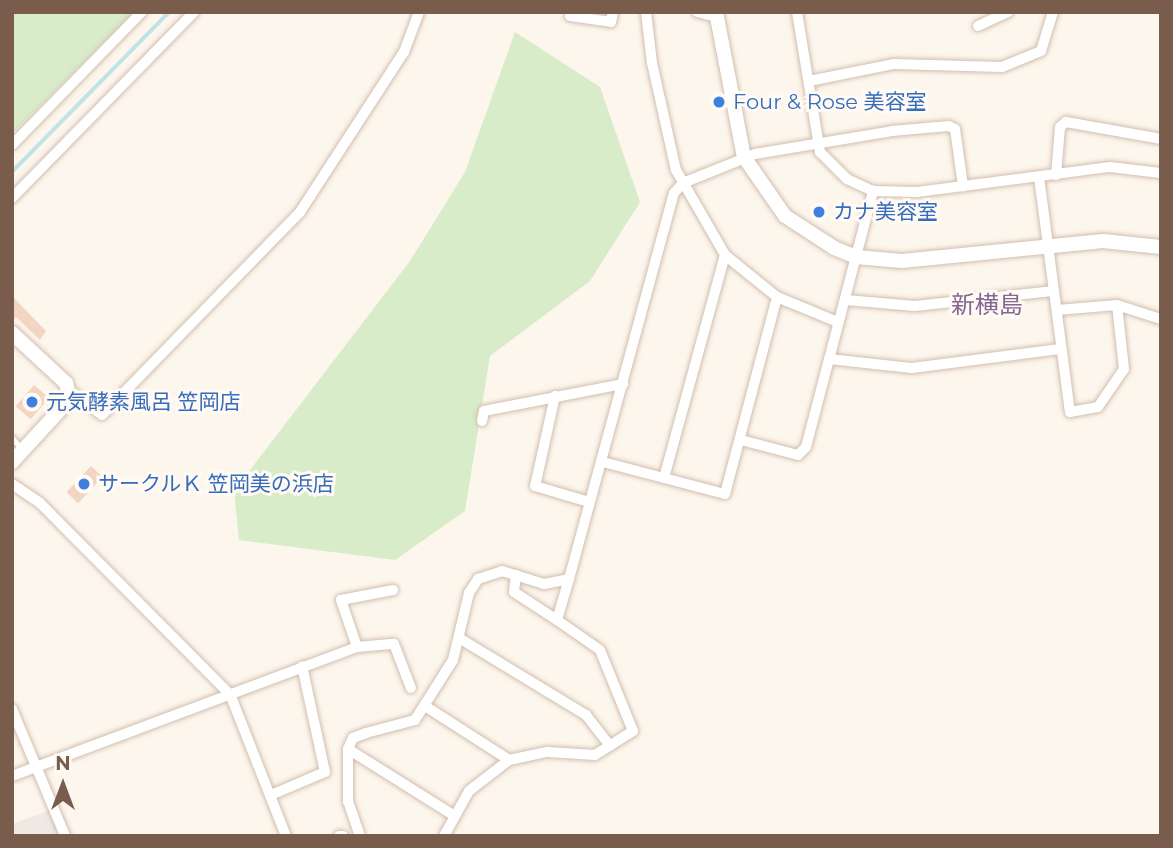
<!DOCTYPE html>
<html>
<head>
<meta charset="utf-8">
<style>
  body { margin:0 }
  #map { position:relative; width:1173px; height:848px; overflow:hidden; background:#fdf6ec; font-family:Montserrat,"Noto Sans JP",sans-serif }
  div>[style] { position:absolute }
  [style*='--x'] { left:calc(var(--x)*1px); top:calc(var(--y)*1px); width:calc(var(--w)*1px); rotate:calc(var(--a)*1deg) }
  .industrial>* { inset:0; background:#efe9e4 }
  .green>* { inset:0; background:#d8ecc9 }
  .stream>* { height:3.5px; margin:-1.75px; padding:0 1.75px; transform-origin:1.75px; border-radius:1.75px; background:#bfe3e8 }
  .building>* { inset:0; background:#f3d5c3; transform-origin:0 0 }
  .roads { filter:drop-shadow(0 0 2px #d1beb0) drop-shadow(0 0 2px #d1beb0) }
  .lane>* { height:5px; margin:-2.5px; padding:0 2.5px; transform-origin:2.5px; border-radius:2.5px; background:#fff }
  .street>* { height:10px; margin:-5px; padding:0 5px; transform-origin:5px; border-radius:5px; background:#fff }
  .secondary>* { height:14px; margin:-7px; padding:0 7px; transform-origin:7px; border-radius:7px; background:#fff }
  .dots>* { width:19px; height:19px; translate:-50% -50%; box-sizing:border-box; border:4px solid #fffaf3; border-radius:50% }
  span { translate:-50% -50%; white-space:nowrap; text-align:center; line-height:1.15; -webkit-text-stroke:6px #fffaf3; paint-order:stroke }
  .shop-label { font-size:21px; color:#366cbe }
  .left { translate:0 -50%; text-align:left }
  .quarter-label { font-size:24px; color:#846695 }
  .frame { position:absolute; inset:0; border:14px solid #7a5c4d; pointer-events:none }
  .north { position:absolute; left:28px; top:750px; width:70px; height:70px; -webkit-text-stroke:5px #fffaf3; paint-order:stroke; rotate:0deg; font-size:19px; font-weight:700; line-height:28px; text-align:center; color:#7a5c4d }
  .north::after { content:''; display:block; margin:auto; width:24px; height:32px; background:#7a5c4d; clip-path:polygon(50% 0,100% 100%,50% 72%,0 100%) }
</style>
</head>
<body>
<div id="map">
  <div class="industrial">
    <i style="clip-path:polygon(56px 808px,66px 836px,12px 836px,12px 824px)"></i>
  </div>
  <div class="green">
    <i style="clip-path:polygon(12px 12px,134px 12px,12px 134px)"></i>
    <i style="clip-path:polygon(515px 32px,600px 87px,640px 202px,590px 281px,490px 356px,465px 511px,395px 560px,239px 540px,234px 491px,410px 261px,465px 172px)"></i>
  </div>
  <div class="stream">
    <i style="--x:12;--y:172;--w:224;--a:-45.5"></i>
  </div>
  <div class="building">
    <i style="clip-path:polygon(12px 296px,46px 331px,40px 340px,16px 317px,12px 323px)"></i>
    <i style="left:34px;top:385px;width:20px;height:28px;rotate:41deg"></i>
    <i style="left:91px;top:466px;width:16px;height:36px;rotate:43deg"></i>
  </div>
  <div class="roads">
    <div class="lane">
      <i style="--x:12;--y:438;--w:15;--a:48"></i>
    </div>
    <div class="street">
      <i style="--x:646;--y:12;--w:51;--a:83.3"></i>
      <i style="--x:652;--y:63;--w:110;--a:77.4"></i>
      <i style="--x:676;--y:170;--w:98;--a:60"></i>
      <i style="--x:725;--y:255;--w:67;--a:38.9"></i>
      <i style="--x:777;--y:297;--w:66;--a:22.3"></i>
      <i style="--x:697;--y:12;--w:21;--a:14"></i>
      <i style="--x:797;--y:12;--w:142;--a:80.7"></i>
      <i style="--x:820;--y:152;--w:38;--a:45"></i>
      <i style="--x:847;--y:179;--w:29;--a:25"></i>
      <i style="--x:873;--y:191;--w:44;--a:1.3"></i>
      <i style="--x:917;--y:192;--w:195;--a:-7.4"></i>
      <i style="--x:1110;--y:167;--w:51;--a:6.7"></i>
      <i style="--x:570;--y:16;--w:41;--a:8.3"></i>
      <i style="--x:611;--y:22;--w:10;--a:-79"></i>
      <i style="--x:978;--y:26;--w:33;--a:-25"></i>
      <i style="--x:809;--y:81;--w:87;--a:-11.3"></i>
      <i style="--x:894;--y:64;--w:108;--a:1.6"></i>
      <i style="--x:1002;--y:67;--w:42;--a:-22.3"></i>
      <i style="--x:1041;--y:51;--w:41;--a:-72.9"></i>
      <i style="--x:12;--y:145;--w:186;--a:-45.7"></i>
      <i style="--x:1056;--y:175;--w:48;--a:-85.2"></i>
      <i style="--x:1060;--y:127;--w:8;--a:-40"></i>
      <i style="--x:1066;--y:122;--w:97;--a:10.1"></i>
      <i style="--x:1039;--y:177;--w:237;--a:82.5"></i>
      <i style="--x:1070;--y:412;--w:28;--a:-10"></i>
      <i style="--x:1098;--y:407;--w:46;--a:-55.6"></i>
      <i style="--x:1124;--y:369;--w:64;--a:-96.2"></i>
      <i style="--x:12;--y:198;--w:260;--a:-45.6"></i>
      <i style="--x:846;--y:300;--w:69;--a:5"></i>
      <i style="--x:915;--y:306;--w:138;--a:-6.2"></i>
      <i style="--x:1057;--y:310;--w:60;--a:-4.8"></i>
      <i style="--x:1117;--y:305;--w:46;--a:17.7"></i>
      <i style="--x:829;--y:359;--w:83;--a:6.2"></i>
      <i style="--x:912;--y:368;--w:149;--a:-7.3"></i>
      <i style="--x:69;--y:390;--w:41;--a:37.1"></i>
      <i style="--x:102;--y:415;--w:284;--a:-45.7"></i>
      <i style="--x:300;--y:212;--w:191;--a:-57"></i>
      <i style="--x:404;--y:52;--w:43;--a:-69.4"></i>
      <i style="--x:555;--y:396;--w:92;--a:102.5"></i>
      <i style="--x:535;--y:486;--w:56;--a:16.5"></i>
      <i style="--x:482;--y:421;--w:10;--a:-79"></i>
      <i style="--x:484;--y:411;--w:142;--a:-11"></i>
      <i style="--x:741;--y:440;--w:59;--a:14.7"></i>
      <i style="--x:798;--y:455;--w:11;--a:-45"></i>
      <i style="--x:806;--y:447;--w:265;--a:-75.3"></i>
      <i style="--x:603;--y:462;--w:126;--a:14.7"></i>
      <i style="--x:725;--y:494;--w:204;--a:-75.2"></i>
      <i style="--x:664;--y:478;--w:231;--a:-74.7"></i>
      <i style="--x:12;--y:484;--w:34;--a:34"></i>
      <i style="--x:40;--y:503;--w:269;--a:45.2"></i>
      <i style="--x:230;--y:694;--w:153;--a:68.5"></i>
      <i style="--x:516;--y:575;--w:17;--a:97"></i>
      <i style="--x:514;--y:592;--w:51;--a:33.1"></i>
      <i style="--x:459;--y:638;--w:149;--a:31.2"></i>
      <i style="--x:586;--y:715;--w:39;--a:52"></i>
      <i style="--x:357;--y:647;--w:50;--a:-108.8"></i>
      <i style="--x:341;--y:600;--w:53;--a:-10.9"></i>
      <i style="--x:425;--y:706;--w:100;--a:32.7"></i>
      <i style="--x:12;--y:709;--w:138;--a:67.3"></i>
      <i style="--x:348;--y:749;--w:126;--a:32.1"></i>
      <i style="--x:12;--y:776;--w:368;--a:-20.5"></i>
      <i style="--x:357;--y:647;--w:37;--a:-5"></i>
      <i style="--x:394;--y:644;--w:47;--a:68.9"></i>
      <i style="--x:271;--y:795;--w:59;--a:-23.1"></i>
      <i style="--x:325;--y:772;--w:108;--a:-102.2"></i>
      <i style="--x:339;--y:836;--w:4;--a:0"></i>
      <i style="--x:360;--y:836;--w:36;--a:-109"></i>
      <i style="--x:348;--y:802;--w:53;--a:-90"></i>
      <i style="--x:348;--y:749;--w:12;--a:-66"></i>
      <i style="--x:353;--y:738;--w:14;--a:-21"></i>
      <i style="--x:366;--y:733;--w:51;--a:-14.9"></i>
      <i style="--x:415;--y:720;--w:71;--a:-57.7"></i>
      <i style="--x:453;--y:660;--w:69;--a:-76.6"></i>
      <i style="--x:469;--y:593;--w:17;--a:-57"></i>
      <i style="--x:478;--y:579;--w:25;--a:-18"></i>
      <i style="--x:502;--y:571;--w:44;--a:17.2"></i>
      <i style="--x:544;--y:584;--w:25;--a:-11"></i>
      <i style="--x:569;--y:579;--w:400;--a:-74.8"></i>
      <i style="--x:674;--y:193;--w:13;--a:-48"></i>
      <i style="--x:683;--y:183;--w:78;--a:-21.9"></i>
      <i style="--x:755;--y:154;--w:139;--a:-9.5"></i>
      <i style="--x:892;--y:131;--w:57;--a:-5"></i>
      <i style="--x:949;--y:126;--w:7;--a:27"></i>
      <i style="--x:955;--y:129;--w:58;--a:82"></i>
      <i style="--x:444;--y:836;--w:51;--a:-60.9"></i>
      <i style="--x:469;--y:791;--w:51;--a:-37.8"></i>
      <i style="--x:509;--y:760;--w:40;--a:-12"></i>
      <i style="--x:548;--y:752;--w:47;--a:3.7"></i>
      <i style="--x:595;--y:755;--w:45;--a:-32.3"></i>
      <i style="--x:633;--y:731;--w:87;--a:-112.2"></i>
      <i style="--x:600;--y:650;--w:52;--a:-145.1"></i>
      <i style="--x:557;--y:620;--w:43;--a:-73.7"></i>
    </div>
    <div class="secondary">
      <i style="--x:716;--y:12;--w:148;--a:79.1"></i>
      <i style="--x:744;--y:157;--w:72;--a:55.2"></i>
      <i style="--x:785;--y:216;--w:59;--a:33.1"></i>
      <i style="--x:834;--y:248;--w:24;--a:22"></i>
      <i style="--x:856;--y:257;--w:46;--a:5"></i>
      <i style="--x:902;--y:261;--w:202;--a:-5.7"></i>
      <i style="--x:1103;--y:241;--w:58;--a:5.9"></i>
      <i style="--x:12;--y:333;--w:74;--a:42.8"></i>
      <i style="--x:66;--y:383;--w:16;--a:76"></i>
      <i style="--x:70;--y:399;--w:86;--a:132.6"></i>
    </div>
  </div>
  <div class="dots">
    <i style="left:719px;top:102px;background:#3f7fe0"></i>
    <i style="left:819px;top:212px;background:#3f7fe0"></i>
    <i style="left:32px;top:402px;background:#3f7fe0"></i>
    <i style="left:84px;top:484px;background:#3f7fe0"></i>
  </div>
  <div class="shop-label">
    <span class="left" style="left:733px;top:102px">Four &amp; Rose 美容室</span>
    <span class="left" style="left:833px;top:212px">カナ美容室</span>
    <span class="left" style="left:46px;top:402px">元気酵素風呂 笠岡店</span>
    <span class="left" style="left:98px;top:484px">サークルＫ 笠岡美の浜店</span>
  </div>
  <div class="quarter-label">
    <span style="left:987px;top:305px">新横島</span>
  </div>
  <div class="frame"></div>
  <div class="north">N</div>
</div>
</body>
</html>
